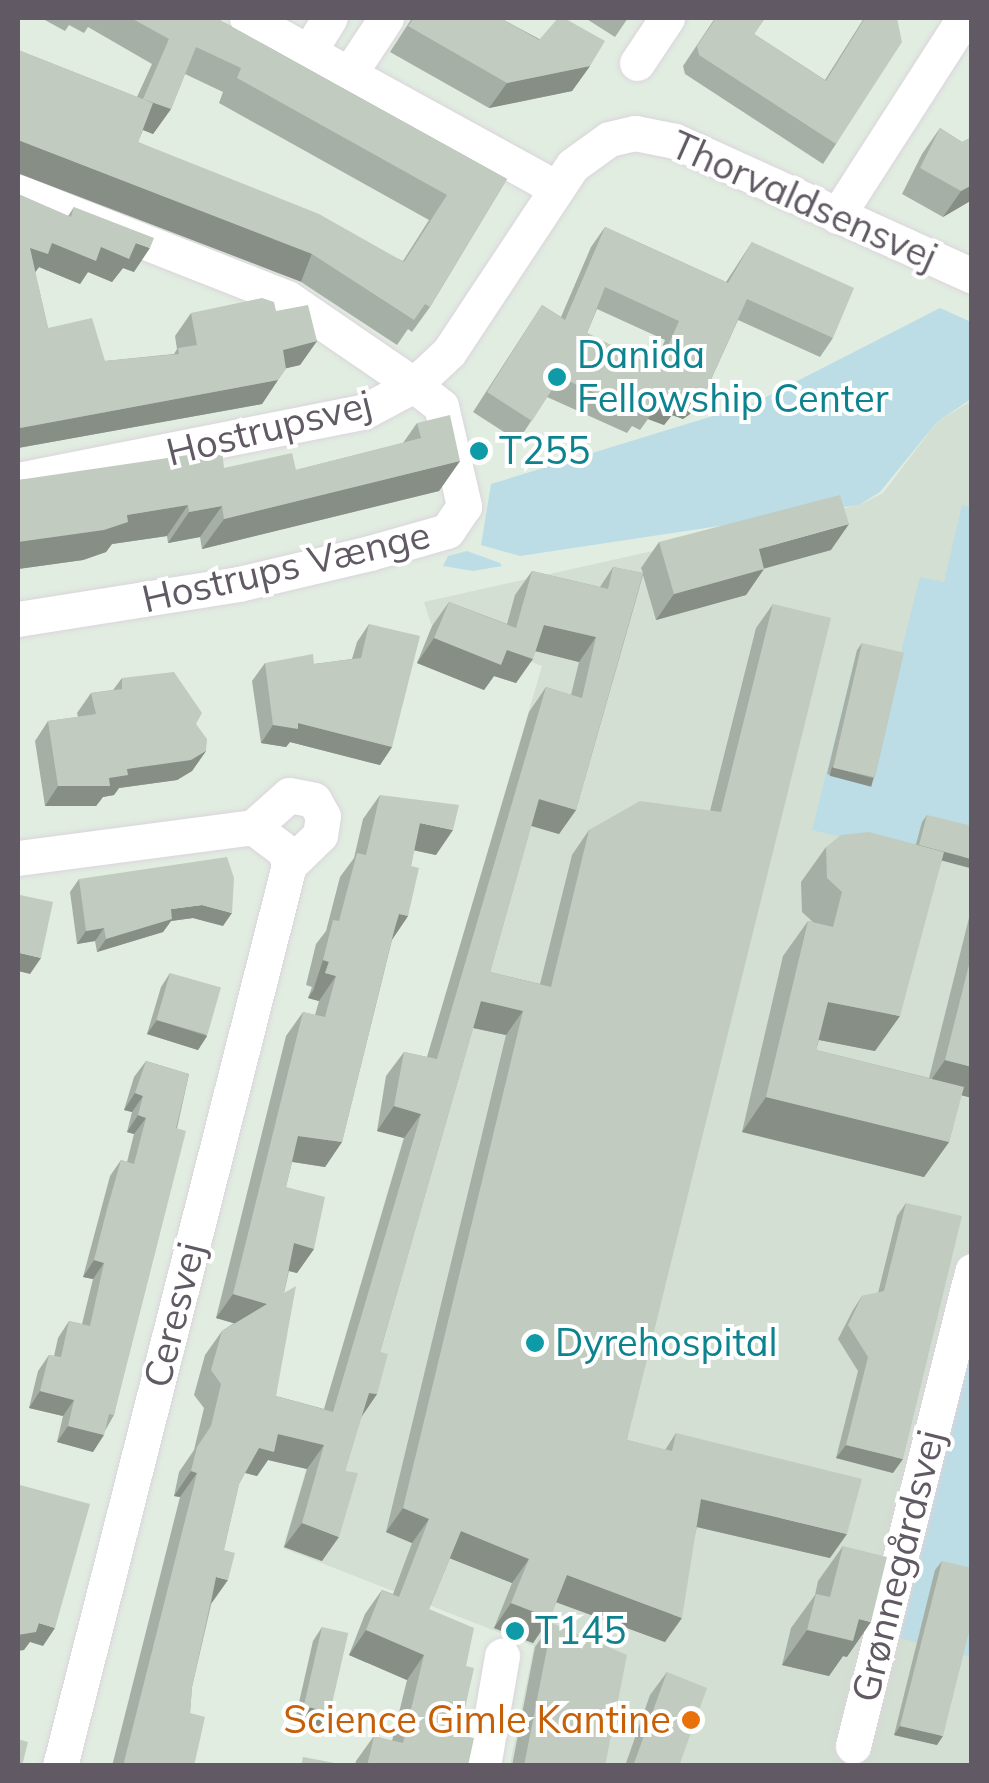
<!DOCTYPE html>
<html>
<head>
<meta charset="utf-8">
<style>
  body { margin:0 }
  #map { position:relative; width:989px; height:1783px; overflow:hidden; background:#e1ede1; font-family:Mulish,sans-serif }
  div>[style] { position:absolute }
  [style*='--x'] { left:calc(var(--x)*1px); top:calc(var(--y)*1px); width:calc(var(--w)*1px); rotate:calc(var(--a)*1deg) }
  .education>* { inset:0; background:#d2dfd2 }
  .green>* { inset:0; background:#bcdde6 }
  .roads { filter:drop-shadow(0 0 2px #dad4db) drop-shadow(0 0 2px #dad4db) }
  .minor>* { height:35px; margin:-17.5px; padding:0 17.5px; transform-origin:17.5px; border-radius:17.5px; background:#fff }
  .wall>* { inset:0; background:#a6afa5 }
  .shaded-wall>* { inset:0; background:#878e86; transform-origin:0 0 }
  .building>* { inset:0; background:#c1cbc0; transform-origin:0 0 }
  .dots>* { width:28px; height:28px; translate:-50% -50%; box-sizing:border-box; border:5px solid #fff; border-radius:50% }
  span { translate:-50% -50%; white-space:nowrap; text-align:center; line-height:1.15; -webkit-text-stroke:8px #fff; paint-order:stroke }
  .street-label { font-size:38px; color:#615963 }
  .culture-label { font-size:38px; color:#0d838f }
  .left { translate:0 -50%; text-align:left }
  .food-label { font-size:38px; color:#c56008 }
  .right { translate:-100% -50%; text-align:right }
  .frame { position:absolute; inset:0; border:20px solid #615963; pointer-events:none }
</style>
</head>
<body>
<div id="map">
  <div class="education">
    <i style="clip-path:polygon(971px 401px,971px 1765px,510px 1765px,534px 1646px,283px 1548px,542px 666px,431px 624px,424px 602px,859px 505px,883px 493px,937px 422px)"></i>
  </div>
  <div class="green">
    <i style="clip-path:polygon(940px 308px,971px 322px,971px 399px,937px 422px,880px 492px,859px 505px,520px 556px,481px 545px,491px 484px,752px 404px)"></i>
    <i style="clip-path:polygon(962px 505px,971px 507px,971px 868px,812px 830px,857px 650px,899px 660px,920px 577px,944px 582px)"></i>
    <i style="clip-path:polygon(467px 551px,500px 563px,502px 566px,473px 571px,443px 566px,448px 556px)"></i>
    <i style="clip-path:polygon(971px 1341px,971px 1657px,900px 1638px)"></i>
  </div>
  <div class="roads">
    <div class="minor">
      <i style="--x:247;--y:18;--w:351;--a:28.8"></i>
      <i style="--x:309;--y:51;--w:39;--a:-58"></i>
      <i style="--x:637;--y:63;--w:54;--a:-56.3"></i>
      <i style="--x:349;--y:74;--w:67;--a:-56.5"></i>
      <i style="--x:18;--y:192;--w:289;--a:21.5"></i>
      <i style="--x:287;--y:298;--w:154;--a:34.4"></i>
      <i style="--x:414;--y:385;--w:34;--a:38"></i>
      <i style="--x:441;--y:406;--w:103;--a:77"></i>
      <i style="--x:464;--y:506;--w:30;--a:124"></i>
      <i style="--x:447;--y:531;--w:80;--a:164.1"></i>
      <i style="--x:370;--y:553;--w:135;--a:166.7"></i>
      <i style="--x:239;--y:584;--w:224;--a:171"></i>
      <i style="--x:837;--y:216;--w:235;--a:-57.3"></i>
      <i style="--x:18;--y:480;--w:352;--a:-11.2"></i>
      <i style="--x:363;--y:412;--w:58;--a:-27.9"></i>
      <i style="--x:414;--y:385;--w:48;--a:-43.3"></i>
      <i style="--x:449;--y:352;--w:224;--a:-56.5"></i>
      <i style="--x:573;--y:165;--w:44;--a:-35.8"></i>
      <i style="--x:609;--y:139;--w:27;--a:-13"></i>
      <i style="--x:635;--y:133;--w:41;--a:11.3"></i>
      <i style="--x:675;--y:141;--w:326;--a:24.4"></i>
      <i style="--x:253;--y:827;--w:48;--a:-41.6"></i>
      <i style="--x:289;--y:795;--w:25;--a:11"></i>
      <i style="--x:314;--y:800;--w:18;--a:61"></i>
      <i style="--x:323;--y:816;--w:19;--a:99"></i>
      <i style="--x:320;--y:835;--w:43;--a:135.9"></i>
      <i style="--x:18;--y:858;--w:237;--a:-7.5"></i>
      <i style="--x:253;--y:827;--w:40;--a:37"></i>
      <i style="--x:285;--y:851;--w:15;--a:74"></i>
      <i style="--x:289;--y:865;--w:930;--a:104.26"></i>
      <i style="--x:853;--y:1746;--w:490;--a:-75.9"></i>
      <i style="--x:483;--y:1766;--w:112;--a:-80.2"></i>
    </div>
  </div>
  <div class="wall">
    <i style="clip-path:polygon(evenodd,44px 18px,216px 18px,507px 179px,430px 307px,412px 332px,408px 329px,397px 345px,295px 278px,18px 171px,18px 50px,137px 97px,152px 64px,88px 27px,84px 33px,69px 25px,65px 31px,43px 19px,44px 18px,185px 74px,223px 92px,219px 103px,429px 220px,403px 261px,138px 142px,143px 130px,153px 134px,171px 109px,185px 74px)"></i>
    <i style="clip-path:polygon(412px 18px,500px 18px,590px 66px,572px 91px,489px 108px,390px 52px)"></i>
    <i style="clip-path:polygon(585px 18px,628px 18px,615px 37px)"></i>
    <i style="clip-path:polygon(715px 18px,765px 18px,754px 34px,825px 80px,864px 18px,897px 18px,836px 144px,823px 164px,685px 74px,683px 66px)"></i>
    <i style="clip-path:polygon(940px 128px,962px 142px,972px 137px,972px 200px,943px 217px,902px 194px,922px 154px)"></i>
    <i style="clip-path:polygon(18px 194px,68px 216px,74px 207px,134px 272px,123px 268px,112px 282px,88px 272px,80px 284px,39px 267px,35px 272px,48px 328px,105px 361px,174px 354px,177px 349px,175px 336px,191px 313px,276px 311px,317px 341px,300px 365px,286px 368px,262px 404px,18px 448px)"></i>
    <i style="clip-path:polygon(evenodd,605px 227px,726px 282px,752px 242px,833px 338px,820px 357px,738px 320px,704px 395px,690px 414px,683px 419px,672px 415px,664px 425px,648px 419px,640px 430px,632px 426px,627px 433px,547px 397px,518px 441px,473px 412px,542px 305px,561px 317px,591px 247px,605px 227px,597px 309px,665px 340px,654px 367px,587px 333px,597px 309px)"></i>
    <i style="clip-path:polygon(417px 423px,460px 461px,439px 491px,202px 549px,200px 537px,168px 543px,167px 536px,112px 544px,106px 552px,83px 560px,18px 569px,18px 480px,224px 468px,296px 470px,403px 443px)"></i>
    <i style="clip-path:polygon(659px 542px,831px 550px,764px 568px,746px 595px,656px 620px,643px 575px,576px 810px,559px 834px,531px 826px,490px 972px,540px 984px,572px 855px,589px 830px,710px 811px,756px 628px,773px 604px,627px 1440px,665px 1450px,676px 1433px,830px 1558px,697px 1527px,665px 1642px,556px 1602px,550px 1618px,533px 1643px,494px 1628px,512px 1583px,450px 1558px,429px 1609px,466px 1666px,459px 1735px,468px 1766px,355px 1766px,356px 1761px,374px 1736px,392px 1741px,407px 1680px,349px 1655px,365px 1614px,382px 1590px,393px 1594px,412px 1543px,386px 1532px,506px 1035px,473px 1028px,380px 1352px,377px 1394px,361px 1417px,345px 1471px,322px 1561px,284px 1547px,307px 1469px,268px 1460px,257px 1476px,245px 1473px,239px 1484px,192px 1687px,190px 1713px,194px 1766px,112px 1766px,180px 1497px,174px 1496px,179px 1472px,194px 1450px,204px 1408px,194px 1395px,205px 1355px,222px 1331px,234px 1323px,216px 1318px,286px 1036px,303px 1012px,315px 1015px,319px 1001px,308px 998px,312px 987px,306px 985px,316px 944px,326px 931px,340px 877px,354px 858px,363px 819px,380px 795px,436px 855px,414px 850px,411px 866px,408px 916px,392px 940px,342px 1142px,325px 1167px,292px 1162px,286px 1187px,314px 1249px,297px 1273px,289px 1271px,284px 1293px,276px 1396px,324px 1409px,404px 1138px,377px 1131px,386px 1076px,404px 1052px,427px 1057px,529px 712px,546px 687px,571px 695px,579px 662px,536px 651px,516px 683px,494px 676px,484px 690px,417px 663px,432px 626px,449px 602px,507px 624px,515px 595px,532px 571px,600px 587px,613px 567px,643px 573px,641px 568px)"></i>
    <i style="clip-path:polygon(369px 624px,392px 747px,380px 765px,290px 742px,286px 747px,261px 743px,252px 681px,265px 663px,314px 664px,352px 659px,357px 642px)"></i>
    <i style="clip-path:polygon(862px 643px,874px 778px,869px 785px,827px 774px,857px 650px)"></i>
    <i style="clip-path:polygon(122px 678px,196px 724px,206px 751px,192px 771px,177px 780px,119px 788px,114px 795px,103px 797px,96px 806px,45px 806px,35px 741px,48px 721px,78px 717px,77px 713px,91px 693px,113px 690px)"></i>
    <i style="clip-path:polygon(927px 815px,972px 867px,942px 860px,875px 1051px,819px 1040px,816px 1050px,929px 1078px,972px 906px,972px 1098px,961px 1095px,949px 1142px,924px 1177px,742px 1132px,783px 956px,808px 921px,813px 922px,802px 912px,801px 882px,826px 847px,916px 844px,922px 822px)"></i>
    <i style="clip-path:polygon(79px 879px,223px 926px,193px 918px,171px 921px,163px 932px,97px 952px,95px 941px,77px 944px,70px 892px)"></i>
    <i style="clip-path:polygon(170px 973px,207px 1036px,198px 1050px,147px 1034px,161px 987px)"></i>
    <i style="clip-path:polygon(146px 1061px,189px 1074px,114px 1415px,93px 1452px,57px 1442px,63px 1416px,29px 1408px,38px 1371px,49px 1355px,54px 1356px,58px 1338px,69px 1321px,82px 1324px,93px 1279px,83px 1277px,110px 1176px,121px 1160px,127px 1162px,134px 1134px,127px 1132px,132px 1112px,124px 1110px,134px 1077px)"></i>
    <i style="clip-path:polygon(906px 1203px,893px 1473px,836px 1458px,858px 1371px,838px 1339px,853px 1310px,862px 1296px,878px 1293px,897px 1216px)"></i>
    <i style="clip-path:polygon(843px 1546px,847px 1657px,843px 1656px,829px 1676px,782px 1665px,791px 1628px,815px 1595px,818px 1581px)"></i>
    <i style="clip-path:polygon(942px 1561px,970px 1624px,937px 1745px,894px 1735px,935px 1570px)"></i>
    <i style="clip-path:polygon(552px 1623px,605px 1766px,512px 1766px,535px 1647px)"></i>
    <i style="clip-path:polygon(322px 1627px,319px 1727px,295px 1720px,313px 1641px)"></i>
    <i style="clip-path:polygon(667px 1672px,679px 1766px,625px 1766px,650px 1695px)"></i>
  </div>
  <div class="shaded-wall">
    <i style="clip-path:polygon(590px 66px,572px 91px,489px 108px,507px 83px)"></i>
    <i style="clip-path:polygon(143px 99px,171px 109px,153px 134px,126px 123px)"></i>
    <i style="left:18px;top:140px;width:315px;height:31px;rotate:21deg"></i>
    <i style="clip-path:polygon(972px 185px,972px 200px,943px 217px,961px 191px)"></i>
    <i style="clip-path:polygon(52px 243px,101px 247px,136px 243px,150px 248px,134px 272px,123px 268px,112px 282px,88px 272px,80px 284px,39px 267px,32px 277px,30px 248px)"></i>
    <i style="clip-path:polygon(317px 341px,300px 365px,267px 373px,283px 350px)"></i>
    <i style="clip-path:polygon(278px 380px,262px 404px,18px 448px,18px 431px,20px 428px)"></i>
    <i style="clip-path:polygon(683px 394px,704px 395px,690px 414px,683px 419px,672px 415px,664px 425px,648px 419px,660px 398px)"></i>
    <i style="clip-path:polygon(460px 461px,439px 491px,202px 549px,224px 519px)"></i>
    <i style="clip-path:polygon(188px 505px,167px 536px,112px 544px,106px 552px,83px 560px,18px 569px,18px 542px,127px 515px)"></i>
    <i style="clip-path:polygon(222px 506px,200px 537px,168px 543px,189px 512px)"></i>
    <i style="clip-path:polygon(849px 524px,831px 550px,741px 575px,759px 549px)"></i>
    <i style="clip-path:polygon(764px 569px,746px 595px,656px 620px,674px 594px)"></i>
    <i style="clip-path:polygon(544px 625px,596px 637px,579px 662px,527px 649px)"></i>
    <i style="clip-path:polygon(434px 638px,507px 650px,533px 659px,516px 683px,494px 676px,484px 690px,417px 663px)"></i>
    <i style="clip-path:polygon(298px 723px,392px 747px,380px 765px,290px 742px,286px 747px,261px 743px,273px 725px)"></i>
    <i style="clip-path:polygon(206px 751px,192px 771px,177px 780px,119px 788px,114px 795px,103px 797px,96px 806px,45px 806px,58px 786px,109px 778px,127px 769px)"></i>
    <i style="left:832px;top:767px;width:43px;height:9px;rotate:15deg"></i>
    <i style="clip-path:polygon(539px 799px,576px 810px,559px 834px,522px 823px)"></i>
    <i style="clip-path:polygon(420px 823px,453px 830px,436px 855px,403px 848px)"></i>
    <i style="left:919px;top:845px;width:55px;height:9px;rotate:15deg"></i>
    <i style="clip-path:polygon(202px 905px,232px 913px,223px 926px,193px 918px,171px 921px,163px 932px,97px 952px,106px 939px,171px 909px)"></i>
    <i style="clip-path:polygon(399px 914px,408px 916px,391px 941px)"></i>
    <i style="clip-path:polygon(104px 928px,95px 941px,77px 944px,86px 931px)"></i>
    <i style="clip-path:polygon(20px 953px,41px 958px,30px 974px,18px 971px,18px 956px)"></i>
    <i style="left:323px;top:960px;width:6px;height:30px;rotate:18deg"></i>
    <i style="clip-path:polygon(325px 973px,336px 976px,319px 1001px,308px 998px)"></i>
    <i style="clip-path:polygon(481px 1001px,523px 1011px,506px 1035px,464px 1026px)"></i>
    <i style="clip-path:polygon(828px 1002px,900px 1016px,875px 1051px,804px 1037px)"></i>
    <i style="clip-path:polygon(157px 1020px,207px 1036px,198px 1050px,147px 1034px)"></i>
    <i style="clip-path:polygon(945px 1060px,972px 1067px,972px 1098px,927px 1086px)"></i>
    <i style="clip-path:polygon(135px 1093px,143px 1096px,132px 1112px,124px 1110px)"></i>
    <i style="clip-path:polygon(766px 1097px,949px 1142px,924px 1177px,742px 1132px)"></i>
    <i style="clip-path:polygon(394px 1106px,421px 1114px,404px 1138px,377px 1131px)"></i>
    <i style="clip-path:polygon(138px 1115px,146px 1118px,134px 1134px,127px 1132px)"></i>
    <i style="clip-path:polygon(298px 1136px,342px 1142px,325px 1167px,281px 1160px)"></i>
    <i style="clip-path:polygon(294px 1243px,314px 1249px,297px 1273px,277px 1268px)"></i>
    <i style="clip-path:polygon(94px 1260px,104px 1263px,93px 1279px,83px 1277px)"></i>
    <i style="clip-path:polygon(233px 1294px,267px 1304px,250px 1328px,216px 1318px)"></i>
    <i style="clip-path:polygon(40px 1391px,74px 1400px,63px 1416px,29px 1408px)"></i>
    <i style="clip-path:polygon(369px 1393px,377px 1394px,360px 1419px)"></i>
    <i style="clip-path:polygon(68px 1426px,104px 1435px,93px 1452px,57px 1442px)"></i>
    <i style="clip-path:polygon(278px 1434px,324px 1445px,307px 1469px,268px 1460px,257px 1476px,242px 1472px,259px 1448px)"></i>
    <i style="clip-path:polygon(846px 1445px,903px 1459px,893px 1473px,836px 1458px)"></i>
    <i style="clip-path:polygon(191px 1471px,197px 1473px,180px 1497px,174px 1496px)"></i>
    <i style="clip-path:polygon(701px 1499px,847px 1534px,830px 1558px,684px 1524px)"></i>
    <i style="clip-path:polygon(403px 1508px,429px 1519px,412px 1543px,386px 1532px)"></i>
    <i style="clip-path:polygon(302px 1523px,339px 1537px,322px 1561px,284px 1547px)"></i>
    <i style="clip-path:polygon(461px 1531px,529px 1559px,512px 1583px,444px 1556px)"></i>
    <i style="clip-path:polygon(567px 1575px,682px 1618px,665px 1642px,550px 1600px)"></i>
    <i style="clip-path:polygon(216px 1577px,228px 1580px,211px 1604px)"></i>
    <i style="clip-path:polygon(511px 1603px,550px 1618px,533px 1643px,494px 1628px)"></i>
    <i style="clip-path:polygon(859px 1619px,871px 1622px,847px 1657px,843px 1656px,829px 1676px,782px 1665px,807px 1630px)"></i>
    <i style="clip-path:polygon(39px 1623px,55px 1628px,43px 1646px,30px 1642px,24px 1650px,18px 1651px,18px 1635px)"></i>
    <i style="clip-path:polygon(366px 1630px,424px 1655px,407px 1680px,349px 1655px)"></i>
    <i style="clip-path:polygon(305px 1706px,329px 1713px,319px 1727px,295px 1720px)"></i>
    <i style="clip-path:polygon(900px 1726px,943px 1736px,937px 1745px,894px 1735px)"></i>
  </div>
  <div class="building">
    <i style="clip-path:polygon(131px 18px,216px 18px,507px 179px,430px 307px,425px 304px,414px 320px,312px 254px,18px 140px,18px 50px,153px 103px,138px 142px,319px 214px,404px 262px,447px 195px,237px 78px,241px 68px,196px 47px,171px 109px,143px 99px,169px 39px)"></i>
    <i style="clip-path:polygon(414px 18px,500px 18px,539px 40px,558px 18px,564px 18px,605px 41px,590px 66px,507px 83px,408px 26px)"></i>
    <i style="clip-path:polygon(716px 18px,765px 18px,754px 34px,826px 81px,865px 18px,897px 18px,902px 42px,836px 144px,699px 55px,697px 46px)"></i>
    <i style="clip-path:polygon(940px 128px,962px 142px,972px 137px,972px 185px,961px 191px,920px 168px)"></i>
    <i style="clip-path:polygon(18px 194px,71px 217px,74px 207px,154px 238px,150px 248px,136px 243px,129px 259px,101px 247px,96px 261px,52px 243px,48px 254px,30px 248px,48px 328px,92px 318px,105px 361px,179px 354px,178px 348px,197px 345px,191px 313px,262px 298px,274px 302px,276px 311px,308px 305px,317px 341px,283px 350px,286px 369px,278px 380px,20px 428px,18px 426px)"></i>
    <i style="clip-path:polygon(evenodd,605px 227px,728px 283px,752px 242px,854px 288px,833px 338px,747px 299px,704px 395px,696px 400px,683px 394px,678px 406px,660px 398px,654px 410px,645px 405px,641px 414px,560px 377px,532px 421px,487px 392px,542px 305px,565px 320px,605px 227px,605px 287px,679px 321px,658px 369px,587px 333px,605px 287px)"></i>
    <i style="clip-path:polygon(450px 415px,460px 461px,224px 519px,222px 506px,189px 512px,188px 505px,127px 515px,128px 522px,104px 530px,18px 542px,18px 480px,222px 450px,224px 468px,292px 453px,296px 470px,421px 438px,417px 423px)"></i>
    <i style="clip-path:polygon(840px 495px,849px 524px,759px 549px,764px 569px,674px 594px,659px 542px)"></i>
    <i style="clip-path:polygon(613px 567px,643px 573px,576px 810px,539px 799px,490px 972px,551px 987px,589px 830px,640px 801px,721px 812px,773px 604px,831px 618px,627px 1440px,672px 1451px,676px 1433px,862px 1479px,847px 1534px,701px 1499px,682px 1618px,567px 1575px,550px 1618px,511px 1603px,529px 1559px,461px 1531px,429px 1609px,474px 1628px,466px 1666px,474px 1668px,459px 1735px,474px 1738px,468px 1766px,367px 1766px,374px 1736px,403px 1743px,424px 1655px,366px 1630px,382px 1590px,399px 1597px,429px 1519px,403px 1508px,523px 1011px,481px 1001px,380px 1352px,388px 1354px,377px 1394px,369px 1393px,345px 1471px,358px 1473px,339px 1537px,302px 1523px,324px 1445px,278px 1434px,274px 1452px,259px 1448px,239px 1484px,224px 1550px,235px 1553px,228px 1580px,216px 1577px,192px 1687px,190px 1713px,205px 1717px,194px 1766px,123px 1766px,197px 1473px,191px 1471px,197px 1447px,211px 1426px,221px 1384px,211px 1370px,222px 1331px,267px 1304px,233px 1294px,303px 1012px,325px 1017px,336px 976px,325px 973px,329px 962px,323px 960px,333px 920px,339px 921px,357px 853px,366px 855px,380px 795px,459px 805px,453px 830px,420px 823px,411px 866px,419px 868px,408px 916px,399px 914px,395px 927px,342px 1142px,298px 1136px,286px 1187px,325px 1197px,314px 1249px,294px 1243px,284px 1293px,296px 1286px,276px 1396px,333px 1412px,421px 1114px,394px 1106px,404px 1052px,437px 1059px,546px 687px,582px 698px,596px 637px,544px 625px,533px 659px,507px 650px,501px 665px,434px 638px,449px 602px,516px 628px,532px 571px,608px 589px)"></i>
    <i style="clip-path:polygon(369px 624px,420px 636px,392px 747px,298px 723px,298px 729px,273px 725px,265px 663px,313px 654px,314px 664px,361px 658px)"></i>
    <i style="left:862px;top:643px;width:43px;height:128px;rotate:13deg"></i>
    <i style="clip-path:polygon(174px 672px,202px 713px,196px 724px,207px 739px,206px 751px,191px 760px,127px 769px,128px 775px,109px 778px,110px 786px,58px 786px,48px 721px,96px 714px,91px 693px,122px 689px,122px 678px)"></i>
    <i style="clip-path:polygon(927px 815px,972px 826px,972px 859px,919px 845px)"></i>
    <i style="clip-path:polygon(869px 832px,944px 852px,900px 1016px,828px 1002px,816px 1050px,964px 1087px,949px 1142px,766px 1097px,808px 921px,833px 927px,842px 892px,827px 878px,826px 847px,841px 835px)"></i>
    <i style="clip-path:polygon(227px 857px,234px 878px,232px 913px,202px 905px,171px 909px,172px 919px,106px 939px,104px 928px,86px 931px,79px 879px)"></i>
    <i style="clip-path:polygon(20px 895px,53px 902px,41px 958px,20px 953px,18px 964px,18px 905px)"></i>
    <i style="clip-path:polygon(972px 953px,972px 1067px,945px 1060px)"></i>
    <i style="left:170px;top:973px;width:53px;height:49px;rotate:16deg"></i>
    <i style="clip-path:polygon(146px 1061px,189px 1074px,176px 1128px,186px 1131px,114px 1415px,109px 1414px,104px 1435px,68px 1426px,74px 1400px,40px 1391px,49px 1355px,61px 1357px,69px 1321px,90px 1326px,104px 1263px,94px 1260px,107px 1209px,121px 1160px,134px 1164px,146px 1118px,138px 1115px,143px 1096px,135px 1093px)"></i>
    <i style="clip-path:polygon(906px 1203px,962px 1216px,903px 1459px,846px 1445px,868px 1357px,848px 1325px,862px 1296px,884px 1291px)"></i>
    <i style="clip-path:polygon(20px 1485px,90px 1504px,55px 1628px,39px 1623px,36px 1632px,18px 1635px,18px 1494px)"></i>
    <i style="clip-path:polygon(843px 1546px,887px 1557px,871px 1622px,859px 1619px,853px 1641px,807px 1630px,816px 1594px,830px 1597px)"></i>
    <i style="clip-path:polygon(942px 1561px,972px 1568px,972px 1620px,943px 1736px,900px 1726px)"></i>
    <i style="clip-path:polygon(552px 1623px,627px 1655px,605px 1766px,524px 1766px)"></i>
    <i style="left:322px;top:1627px;width:27px;height:81px;rotate:13deg"></i>
    <i style="clip-path:polygon(667px 1672px,707px 1688px,679px 1766px,633px 1766px)"></i>
    <i style="clip-path:polygon(18px 1739px,28px 1742px,22px 1766px,18px 1766px)"></i>
    <i style="clip-path:polygon(303px 1757px,350px 1766px,301px 1766px)"></i>
  </div>
  <div class="dots">
    <i style="left:557px;top:377px;background:#0f9aa8"></i>
    <i style="left:479px;top:451px;background:#0f9aa8"></i>
    <i style="left:535px;top:1343px;background:#0f9aa8"></i>
    <i style="left:515px;top:1631px;background:#0f9aa8"></i>
    <i style="left:691px;top:1720px;background:#e8710a"></i>
  </div>
  <div class="street-label">
    <span style="left:804px;top:201px;rotate:24deg">Thorvaldsensvej</span>
    <span style="left:269px;top:428px;rotate:-14deg">Hostrupsvej</span>
    <span style="left:286px;top:567px;rotate:-13deg">Hostrups Vænge</span>
    <span style="left:174px;top:1315px;rotate:-76deg">Ceresvej</span>
    <span style="left:898px;top:1566px;rotate:-76deg">Grønnegårdsvej</span>
  </div>
  <div class="culture-label">
    <span class="left" style="left:577px;top:377px">Danida<br>Fellowship Center</span>
    <span class="left" style="left:499px;top:451px">T255</span>
    <span class="left" style="left:555px;top:1343px">Dyrehospital</span>
    <span class="left" style="left:535px;top:1631px">T145</span>
  </div>
  <div class="food-label">
    <span class="right" style="left:671px;top:1720px">Science Gimle Kantine</span>
  </div>
  <div class="frame"></div>
</div>
</body>
</html>
